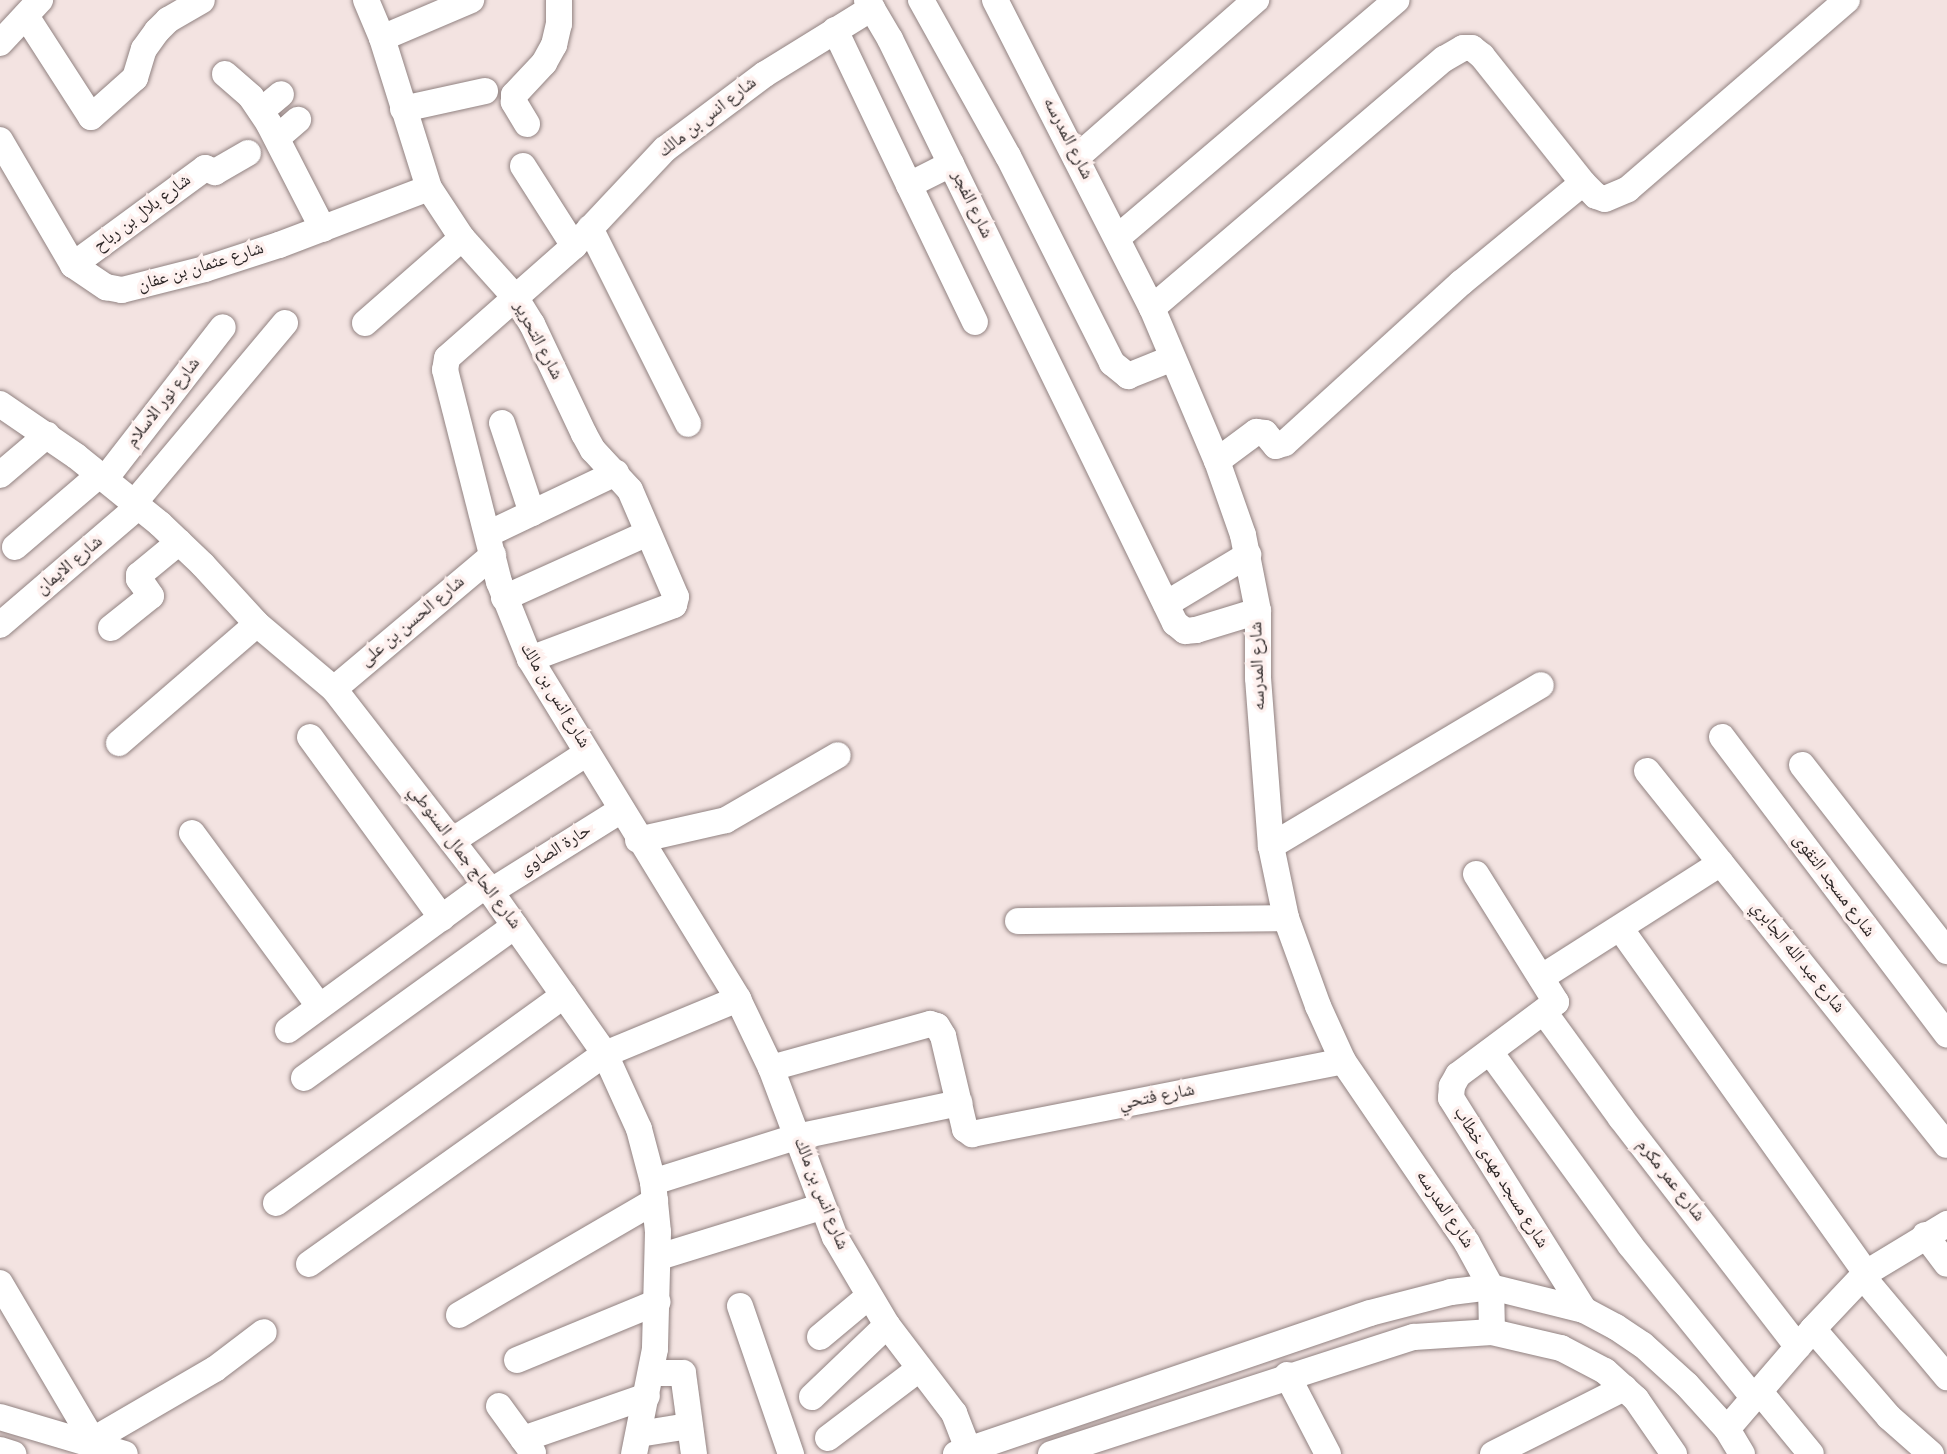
<!DOCTYPE html>
<html>
<head>
<meta charset="utf-8">
<style>
  body { margin:0 }
  #map { position:relative; width:1947px; height:1454px; overflow:hidden; background:#f3e3e1; font-family:Georgia,"Noto Naskh Arabic",serif }
  div>[style] { position:absolute }
  [style*='--x'] { left:calc(var(--x)*1px); top:calc(var(--y)*1px); width:calc(var(--w)*1px); rotate:calc(var(--a)*1deg) }
  .roads { filter:drop-shadow(0 0 2px #918281) drop-shadow(0 0 2px #918281) }
  .minor>* { height:26px; margin:-13px; padding:0 13px; transform-origin:13px; border-radius:13px; background:#fff }
  span { translate:-50% -50%; white-space:nowrap; text-align:center; line-height:1.15; -webkit-text-stroke:7px #fef1ef; paint-order:stroke }
  .street-label { font-size:18px; color:#2d2727 }
</style>
</head>
<body>
<div id="map">
  <div class="roads">
    <div class="minor">
      <i style="--x:366;--y:0;--w:41;--a:67.2"></i>
      <i style="--x:382;--y:38;--w:157;--a:72.6"></i>
      <i style="--x:429;--y:188;--w:60;--a:56.6"></i>
      <i style="--x:462;--y:238;--w:79;--a:48.1"></i>
      <i style="--x:515;--y:297;--w:32;--a:58"></i>
      <i style="--x:532;--y:324;--w:122;--a:64.7"></i>
      <i style="--x:584;--y:434;--w:18;--a:61"></i>
      <i style="--x:593;--y:450;--w:54;--a:47.2"></i>
      <i style="--x:630;--y:490;--w:116;--a:66.7"></i>
      <i style="--x:676;--y:597;--w:8;--a:104"></i>
      <i style="--x:674;--y:605;--w:154;--a:159.4"></i>
      <i style="--x:867;--y:0;--w:45;--a:59.5"></i>
      <i style="--x:890;--y:39;--w:139;--a:64"></i>
      <i style="--x:921;--y:0;--w:179;--a:60.9"></i>
      <i style="--x:1008;--y:156;--w:232;--a:63.3"></i>
      <i style="--x:1112;--y:363;--w:21;--a:39"></i>
      <i style="--x:1128;--y:376;--w:48;--a:-21.8"></i>
      <i style="--x:995;--y:0;--w:346;--a:63"></i>
      <i style="--x:1152;--y:308;--w:166;--a:67"></i>
      <i style="--x:1217;--y:461;--w:78;--a:70.6"></i>
      <i style="--x:1243;--y:535;--w:77;--a:78.8"></i>
      <i style="--x:1258;--y:611;--w:67;--a:90"></i>
      <i style="--x:1258;--y:678;--w:169;--a:85.6"></i>
      <i style="--x:1271;--y:846;--w:74;--a:78.2"></i>
      <i style="--x:1286;--y:918;--w:94;--a:70"></i>
      <i style="--x:1318;--y:1006;--w:60;--a:65.6"></i>
      <i style="--x:1343;--y:1061;--w:220;--a:55.7"></i>
      <i style="--x:1467;--y:1243;--w:50;--a:61.4"></i>
      <i style="--x:1491;--y:1287;--w:45;--a:88.7"></i>
      <i style="--x:872;--y:8;--w:126;--a:148.3"></i>
      <i style="--x:765;--y:74;--w:125;--a:143.1"></i>
      <i style="--x:665;--y:149;--w:133;--a:133.2"></i>
      <i style="--x:574;--y:246;--w:169;--a:138.6"></i>
      <i style="--x:447;--y:358;--w:12;--a:99"></i>
      <i style="--x:445;--y:370;--w:219;--a:75.7"></i>
      <i style="--x:499;--y:582;--w:83;--a:68.1"></i>
      <i style="--x:530;--y:659;--w:399;--a:58.5"></i>
      <i style="--x:738;--y:999;--w:76;--a:64.4"></i>
      <i style="--x:771;--y:1068;--w:181;--a:69.3"></i>
      <i style="--x:835;--y:1237;--w:102;--a:59.4"></i>
      <i style="--x:887;--y:1325;--w:111;--a:52.7"></i>
      <i style="--x:954;--y:1413;--w:44;--a:68.7"></i>
      <i style="--x:26;--y:16;--w:120;--a:57.2"></i>
      <i style="--x:91;--y:117;--w:59;--a:-41.6"></i>
      <i style="--x:135;--y:78;--w:30;--a:-73"></i>
      <i style="--x:144;--y:49;--w:22;--a:-54"></i>
      <i style="--x:157;--y:31;--w:16;--a:-45"></i>
      <i style="--x:168;--y:20;--w:39;--a:-30"></i>
      <i style="--x:835;--y:30;--w:172;--a:64.5"></i>
      <i style="--x:909;--y:185;--w:47;--a:-26.6"></i>
      <i style="--x:951;--y:164;--w:511;--a:63.99"></i>
      <i style="--x:1175;--y:623;--w:13;--a:39"></i>
      <i style="--x:1185;--y:631;--w:11;--a:-5"></i>
      <i style="--x:1196;--y:630;--w:65;--a:-17"></i>
      <i style="--x:382;--y:38;--w:97;--a:-23.1"></i>
      <i style="--x:0;--y:43;--w:59;--a:-47.1"></i>
      <i style="--x:225;--y:74;--w:35;--a:41"></i>
      <i style="--x:251;--y:97;--w:32;--a:56"></i>
      <i style="--x:269;--y:124;--w:118;--a:62.8"></i>
      <i style="--x:403;--y:109;--w:84;--a:-12.4"></i>
      <i style="--x:261;--y:111;--w:26;--a:-40"></i>
      <i style="--x:527;--y:124;--w:26;--a:-121"></i>
      <i style="--x:514;--y:102;--w:7;--a:-90"></i>
      <i style="--x:514;--y:95;--w:44;--a:-46.8"></i>
      <i style="--x:544;--y:63;--w:21;--a:-61"></i>
      <i style="--x:554;--y:45;--w:22;--a:-77"></i>
      <i style="--x:559;--y:24;--w:24;--a:-90"></i>
      <i style="--x:277;--y:138;--w:28;--a:-41"></i>
      <i style="--x:0;--y:140;--w:145;--a:59.7"></i>
      <i style="--x:73;--y:265;--w:40;--a:34"></i>
      <i style="--x:106;--y:287;--w:16;--a:11"></i>
      <i style="--x:122;--y:290;--w:86;--a:-14.2"></i>
      <i style="--x:205;--y:269;--w:78;--a:-18"></i>
      <i style="--x:279;--y:245;--w:160;--a:-20.8"></i>
      <i style="--x:1076;--y:158;--w:240;--a:-41.3"></i>
      <i style="--x:523;--y:166;--w:95;--a:57.5"></i>
      <i style="--x:909;--y:185;--w:152;--a:64.3"></i>
      <i style="--x:590;--y:228;--w:219;--a:63.4"></i>
      <i style="--x:1117;--y:238;--w:367;--a:-40.4"></i>
      <i style="--x:73;--y:265;--w:164;--a:-36.3"></i>
      <i style="--x:205;--y:168;--w:11;--a:22"></i>
      <i style="--x:215;--y:172;--w:38;--a:-30"></i>
      <i style="--x:1152;--y:308;--w:384;--a:-40.5"></i>
      <i style="--x:1444;--y:59;--w:22;--a:-30"></i>
      <i style="--x:1463;--y:48;--w:9;--a:0"></i>
      <i style="--x:1472;--y:48;--w:13;--a:39"></i>
      <i style="--x:1482;--y:56;--w:162;--a:51.5"></i>
      <i style="--x:365;--y:323;--w:129;--a:-41.2"></i>
      <i style="--x:0;--y:404;--w:92;--a:34.4"></i>
      <i style="--x:76;--y:456;--w:108;--a:39"></i>
      <i style="--x:160;--y:524;--w:59;--a:43.6"></i>
      <i style="--x:203;--y:565;--w:80;--a:47.5"></i>
      <i style="--x:257;--y:624;--w:101;--a:40.2"></i>
      <i style="--x:334;--y:689;--w:248;--a:52.2"></i>
      <i style="--x:486;--y:885;--w:207;--a:54.8"></i>
      <i style="--x:605;--y:1054;--w:82;--a:65.6"></i>
      <i style="--x:639;--y:1129;--w:55;--a:75.2"></i>
      <i style="--x:653;--y:1182;--w:50;--a:84.3"></i>
      <i style="--x:658;--y:1232;--w:117;--a:91.5"></i>
      <i style="--x:655;--y:1349;--w:107;--a:101.3"></i>
      <i style="--x:502;--y:423;--w:95;--a:71.6"></i>
      <i style="--x:1217;--y:461;--w:49;--a:-36.6"></i>
      <i style="--x:1256;--y:432;--w:9;--a:6"></i>
      <i style="--x:1265;--y:433;--w:17;--a:50"></i>
      <i style="--x:1276;--y:446;--w:9;--a:-18"></i>
      <i style="--x:1285;--y:443;--w:238;--a:-42.3"></i>
      <i style="--x:1461;--y:283;--w:151;--a:-39.4"></i>
      <i style="--x:1578;--y:187;--w:6;--a:-39"></i>
      <i style="--x:1583;--y:183;--w:18;--a:45"></i>
      <i style="--x:1596;--y:196;--w:9;--a:18"></i>
      <i style="--x:1605;--y:199;--w:25;--a:-23"></i>
      <i style="--x:1628;--y:189;--w:289;--a:-40.8"></i>
      <i style="--x:0;--y:475;--w:62;--a:-40.4"></i>
      <i style="--x:105;--y:479;--w:192;--a:-52.2"></i>
      <i style="--x:134;--y:503;--w:235;--a:-50"></i>
      <i style="--x:488;--y:534;--w:142;--a:-25.5"></i>
      <i style="--x:15;--y:547;--w:111;--a:-40.6"></i>
      <i style="--x:504;--y:598;--w:158;--a:-24.3"></i>
      <i style="--x:1166;--y:604;--w:96;--a:-30.9"></i>
      <i style="--x:0;--y:625;--w:183;--a:-40.6"></i>
      <i style="--x:111;--y:628;--w:51;--a:-38.7"></i>
      <i style="--x:151;--y:596;--w:21;--a:-125"></i>
      <i style="--x:139;--y:579;--w:4;--a:-90"></i>
      <i style="--x:139;--y:575;--w:52;--a:-39.5"></i>
      <i style="--x:334;--y:689;--w:208;--a:-40.1"></i>
      <i style="--x:310;--y:737;--w:224;--a:53.9"></i>
      <i style="--x:1722;--y:737;--w:373;--a:52.9"></i>
      <i style="--x:119;--y:743;--w:182;--a:-40.8"></i>
      <i style="--x:1802;--y:765;--w:236;--a:52.1"></i>
      <i style="--x:1647;--y:771;--w:479;--a:51.3"></i>
      <i style="--x:192;--y:833;--w:215;--a:53.7"></i>
      <i style="--x:638;--y:840;--w:90;--a:-12.8"></i>
      <i style="--x:726;--y:820;--w:129;--a:-30.1"></i>
      <i style="--x:452;--y:841;--w:161;--a:-33.1"></i>
      <i style="--x:1271;--y:846;--w:314;--a:-30.8"></i>
      <i style="--x:1476;--y:874;--w:151;--a:58"></i>
      <i style="--x:1556;--y:1002;--w:122;--a:143.3"></i>
      <i style="--x:1458;--y:1075;--w:13;--a:119"></i>
      <i style="--x:1452;--y:1086;--w:12;--a:95"></i>
      <i style="--x:1451;--y:1098;--w:250;--a:57.9"></i>
      <i style="--x:490;--y:892;--w:155;--a:-32"></i>
      <i style="--x:1018;--y:921;--w:268;--a:-0.6"></i>
      <i style="--x:1620;--y:928;--w:424;--a:54.5"></i>
      <i style="--x:1542;--y:977;--w:212;--a:-32.5"></i>
      <i style="--x:1544;--y:1012;--w:131;--a:54"></i>
      <i style="--x:1621;--y:1118;--w:289;--a:52.3"></i>
      <i style="--x:288;--y:1030;--w:245;--a:-36.2"></i>
      <i style="--x:1490;--y:1052;--w:238;--a:54"></i>
      <i style="--x:1630;--y:1245;--w:197;--a:51"></i>
      <i style="--x:771;--y:1068;--w:165;--a:-15.5"></i>
      <i style="--x:930;--y:1024;--w:7;--a:16"></i>
      <i style="--x:937;--y:1026;--w:12;--a:59"></i>
      <i style="--x:943;--y:1036;--w:96;--a:76.7"></i>
      <i style="--x:965;--y:1129;--w:9;--a:36"></i>
      <i style="--x:972;--y:1134;--w:378;--a:-11.1"></i>
      <i style="--x:304;--y:1078;--w:260;--a:-35.8"></i>
      <i style="--x:653;--y:1182;--w:150;--a:-17.5"></i>
      <i style="--x:796;--y:1137;--w:167;--a:-11.8"></i>
      <i style="--x:276;--y:1203;--w:355;--a:-35.8"></i>
      <i style="--x:1925;--y:1235;--w:36;--a:53"></i>
      <i style="--x:659;--y:1257;--w:170;--a:-17.2"></i>
      <i style="--x:309;--y:1264;--w:363;--a:-35.4"></i>
      <i style="--x:605;--y:1054;--w:144;--a:-22.5"></i>
      <i style="--x:1863;--y:1277;--w:131;--a:50"></i>
      <i style="--x:0;--y:1283;--w:189;--a:59.5"></i>
      <i style="--x:740;--y:1306;--w:157;--a:71"></i>
      <i style="--x:459;--y:1315;--w:227;--a:-30.2"></i>
      <i style="--x:1813;--y:1329;--w:116;--a:49.2"></i>
      <i style="--x:1889;--y:1417;--w:56;--a:41.4"></i>
      <i style="--x:820;--y:1337;--w:62;--a:-39.8"></i>
      <i style="--x:517;--y:1360;--w:152;--a:-22.4"></i>
      <i style="--x:651;--y:1373;--w:32;--a:0"></i>
      <i style="--x:683;--y:1373;--w:82;--a:82.3"></i>
      <i style="--x:1287;--y:1375;--w:89;--a:62.6"></i>
      <i style="--x:1760;--y:1392;--w:80;--a:50.6"></i>
      <i style="--x:812;--y:1397;--w:104;--a:-43.8"></i>
      <i style="--x:499;--y:1406;--w:58;--a:54.1"></i>
      <i style="--x:0;--y:1417;--w:130;--a:16.5"></i>
      <i style="--x:1727;--y:1429;--w:132;--a:-49.3"></i>
      <i style="--x:1813;--y:1329;--w:77;--a:-46.6"></i>
      <i style="--x:1866;--y:1273;--w:95;--a:-31.2"></i>
      <i style="--x:639;--y:1434;--w:51;--a:-9.1"></i>
      <i style="--x:828;--y:1438;--w:114;--a:-37.2"></i>
      <i style="--x:523;--y:1439;--w:131;--a:-19.1"></i>
      <i style="--x:93;--y:1440;--w:141;--a:-30.2"></i>
      <i style="--x:215;--y:1369;--w:61;--a:-37.1"></i>
      <i style="--x:0;--y:1450;--w:14;--a:17"></i>
      <i style="--x:956;--y:1454;--w:437;--a:-18.8"></i>
      <i style="--x:1370;--y:1313;--w:84;--a:-14.5"></i>
      <i style="--x:1451;--y:1292;--w:40;--a:-7.1"></i>
      <i style="--x:1491;--y:1287;--w:96;--a:13.9"></i>
      <i style="--x:1584;--y:1310;--w:36;--a:28"></i>
      <i style="--x:1616;--y:1327;--w:32;--a:34"></i>
      <i style="--x:1643;--y:1345;--w:59;--a:42.3"></i>
      <i style="--x:1687;--y:1385;--w:59;--a:47.7"></i>
      <i style="--x:1727;--y:1429;--w:29;--a:59"></i>
      <i style="--x:1051;--y:1454;--w:381;--a:-17.9"></i>
      <i style="--x:1414;--y:1337;--w:78;--a:-3.7"></i>
      <i style="--x:1492;--y:1332;--w:71;--a:13.1"></i>
      <i style="--x:1561;--y:1348;--w:50;--a:27.6"></i>
      <i style="--x:1605;--y:1371;--w:42;--a:42.1"></i>
      <i style="--x:1636;--y:1399;--w:67;--a:55.4"></i>
      <i style="--x:1493;--y:1454;--w:147;--a:-26.7"></i>
    </div>
  </div>
  <div class="street-label">
    <span style="left:708px;top:118px;rotate:-38deg">شارع انس بن مالك</span>
    <span style="left:1067px;top:139px;rotate:63deg">شارع المدرسه</span>
    <span style="left:971px;top:205px;rotate:64deg">شارع الفجر</span>
    <span style="left:143px;top:214px;rotate:-37deg">شارع بلال بن رباح</span>
    <span style="left:201px;top:268px;rotate:-17deg">شارع عثمان بن عفان</span>
    <span style="left:537px;top:341px;rotate:62deg">شارع التحرير</span>
    <span style="left:164px;top:403px;rotate:-52deg">شارع نور الاسلام</span>
    <span style="left:70px;top:566px;rotate:-40deg">شارع الايمان</span>
    <span style="left:413px;top:622px;rotate:-40deg">شارع الحسن بن على</span>
    <span style="left:1259px;top:666px;rotate:-92deg">شارع المدرسه</span>
    <span style="left:554px;top:696px;rotate:59deg">شارع انس بن مالك</span>
    <span style="left:556px;top:851px;rotate:-32deg">حارة الصاوى</span>
    <span style="left:464px;top:858px;rotate:53deg">شارع الحاج جمال السنوطي</span>
    <span style="left:1833px;top:886px;rotate:53deg">شارع مسجد التقوى</span>
    <span style="left:1797px;top:958px;rotate:51deg">شارع عبد الله الجابري</span>
    <span style="left:1157px;top:1098px;rotate:-11deg">شارع فتحي</span>
    <span style="left:1500px;top:1178px;rotate:58deg">شارع مسجد مهدى خطاب</span>
    <span style="left:1670px;top:1181px;rotate:52deg">شارع عمر مكرم</span>
    <span style="left:820px;top:1194px;rotate:68deg">شارع انس بن مالك</span>
    <span style="left:1444px;top:1210px;rotate:56deg">شارع المدرسه</span>
  </div>
</div>
</body>
</html>
